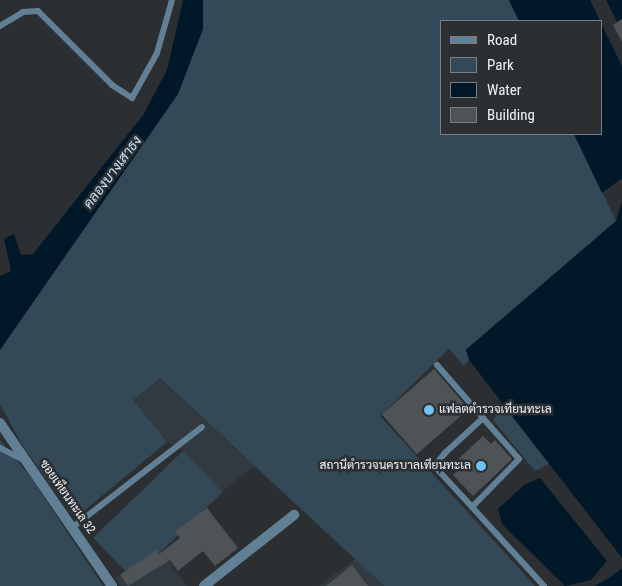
<!DOCTYPE html>
<html>
<head>
<meta charset="utf-8">
<style>
  body { margin:0 }
  #map { position:relative; width:622px; height:586px; overflow:hidden; background:#2b2f32; font-family:"Roboto Condensed",Sarabun,sans-serif }
  div>[style] { position:absolute }
  [style*='--x'] { left:calc(var(--x)*1px); top:calc(var(--y)*1px); width:calc(var(--w)*1px); rotate:calc(var(--a)*1deg) }
  .built>* { inset:0; background:#303a40 }
  .green>* { inset:0; background:#334957; transform-origin:0 0 }
  .water>* { inset:0; background:#001828 }
  .building>* { inset:0; background:#4e5356; transform-origin:0 0 }
  .service>* { height:6px; margin:-3px; padding:0 3px; transform-origin:3px; border-radius:3px; background:#618095 }
  .minor>* { height:10px; margin:-5px; padding:0 5px; transform-origin:5px; border-radius:5px; background:#618095 }
  .tertiary>* { height:10px; margin:-5px; padding:0 5px; transform-origin:5px; border-radius:5px; background:#618095 }
  .dots>* { width:14px; height:14px; translate:-50% -50%; box-sizing:border-box; border:2px solid #2b2f32; border-radius:50% }
  span { translate:-50% -50%; white-space:nowrap; text-align:center; line-height:1.15; -webkit-text-stroke:5px #2b2f32; paint-order:stroke }
  .poi-label { font-size:12px; color:#f1f4f6 }
  .left { translate:0 -50%; text-align:left }
  .right { translate:-100% -50%; text-align:right }
  .street-label { font-size:12px; color:#f1f4f6 }
  .water-label { font-size:14px; color:#c5e6fc; font-style:italic }
  .legend { position:absolute; left:440px; top:20px; width:162px; height:115px; box-sizing:border-box; background:#2b2f32; border:1px solid #7a7e80; margin:0; padding:6px 9px; list-style:none; font-size:15px; color:#f1f4f6 }
  .legend li { display:flex; align-items:center; gap:10px; height:25px }
  .legend b { width:25px; border:1px solid #7a7e80 }
</style>
</head>
<body>
<div id="map">
  <div class="built">
    <i style="clip-path:polygon(159px 378px,254px 466px,222px 492px,183px 451px,167px 442px,133px 400px)"></i>
    <i style="clip-path:polygon(156px 545px,187px 586px,121px 586px,115px 578px)"></i>
    <i style="clip-path:polygon(355px 559px,384px 586px,319px 586px)"></i>
  </div>
  <div class="green">
    <i style="clip-path:polygon(203px 0,509px 0,519px 21px,441px 21px,441px 134px,574px 134px,616px 221px,466px 349px,469px 360px,464px 366px,449px 349px,380px 416px,535px 586px,384px 586px,160px 378px,133px 400px,167px 442px,79px 515px,73px 515px,24px 448px,0 404px,0 350px,203px 29px)"></i>
    <i style="clip-path:polygon(504px 406px,549px 464px,535px 471px,493px 420px)"></i>
    <i style="clip-path:polygon(0 440px,30px 476px,103px 586px,0 586px)"></i>
    <i style="left:183px;top:451px;width:57px;height:125px;rotate:46deg"></i>
  </div>
  <div class="water">
    <i style="clip-path:polygon(183px 0,203px 0,203px 29px,178px 94px,0 350px,0 276px,11px 271px,4px 239px,14px 234px,21px 255px,33px 254px,143px 115px,167px 70px)"></i>
    <i style="clip-path:polygon(509px 0,590px 0,600px 21px,519px 21px)"></i>
    <i style="clip-path:polygon(606px 0,622px 0,622px 31px)"></i>
    <i style="clip-path:polygon(601px 23px,622px 66px,622px 178px,602px 193px,574px 134px,601px 134px)"></i>
    <i style="clip-path:polygon(622px 202px,622px 558px,469px 360px,466px 350px,616px 221px)"></i>
    <i style="clip-path:polygon(540px 478px,607px 561px,591px 580px,565px 586px,502px 524px,498px 509px,524px 485px)"></i>
    <i style="clip-path:polygon(622px 568px,622px 586px,594px 586px,609px 578px)"></i>
  </div>
  <div class="building">
    <i style="clip-path:polygon(622px 19px,622px 42px,613px 25px)"></i>
    <i style="left:434px;top:369px;width:53px;height:69px;rotate:49deg"></i>
    <i style="clip-path:polygon(483px 436px,491px 444px,495px 440px,512px 459px,473px 496px,453px 475px,459px 469px,454px 463px)"></i>
    <i style="clip-path:polygon(207px 508px,238px 548px,215px 566px,203px 551px,178px 571px,170px 560px,128px 586px,120px 575px,156px 550px,159px 554px,180px 538px,175px 531px)"></i>
    <i style="clip-path:polygon(352px 565px,368px 586px,326px 586px)"></i>
  </div>
  <div class="service">
    <i style="--x:0;--y:26;--w:27;--a:-31"></i>
    <i style="--x:23;--y:12;--w:15;--a:-4"></i>
    <i style="--x:38;--y:11;--w:105;--a:45"></i>
    <i style="--x:112;--y:85;--w:24;--a:33"></i>
    <i style="--x:132;--y:98;--w:51;--a:-60.9"></i>
    <i style="--x:157;--y:53;--w:55;--a:-74.2"></i>
    <i style="--x:437;--y:365;--w:70;--a:49"></i>
    <i style="--x:0;--y:448;--w:30;--a:27"></i>
    <i style="--x:472;--y:507;--w:67;--a:-45.6"></i>
    <i style="--x:519;--y:459;--w:55;--a:-131.3"></i>
    <i style="--x:483;--y:418;--w:52;--a:137.4"></i>
    <i style="--x:445;--y:453;--w:14;--a:129"></i>
    <i style="--x:436;--y:464;--w:6;--a:72"></i>
    <i style="--x:438;--y:470;--w:50;--a:47.4"></i>
    <i style="--x:472;--y:507;--w:107;--a:47.7"></i>
    <i style="--x:73;--y:527;--w:163;--a:-37.8"></i>
  </div>
  <div class="minor">
    <i style="--x:204;--y:586;--w:115;--a:-38.3"></i>
  </div>
  <div class="tertiary">
    <i style="--x:0;--y:423;--w:198;--a:55.5"></i>
  </div>
  <div class="dots">
    <i style="left:429px;top:410px;background:#70c1f4"></i>
    <i style="left:481px;top:466px;background:#70c1f4"></i>
  </div>
  <div class="poi-label">
    <span class="left" style="left:439px;top:410px">แฟลตตำรวจเทียนทะเล</span>
    <span class="right" style="left:471px;top:466px">สถานีตำรวจนครบาลเทียนทะเล</span>
  </div>
  <div class="street-label">
    <span style="left:67px;top:497px;rotate:55deg">ซอยเทียนทะเล 32</span>
  </div>
  <div class="water-label">
    <span style="left:112px;top:172px;rotate:-53deg">คลองบางเสาธง</span>
  </div>
  <ul class="legend">
  <li><b style="height:6px;background:#618095"></b>Road</li>
  <li><b style="height:14px;background:#334957"></b>Park</li>
  <li><b style="height:14px;background:#001828"></b>Water</li>
  <li><b style="height:14px;background:#4e5356"></b>Building</li>
  </ul>
</div>
</body>
</html>
